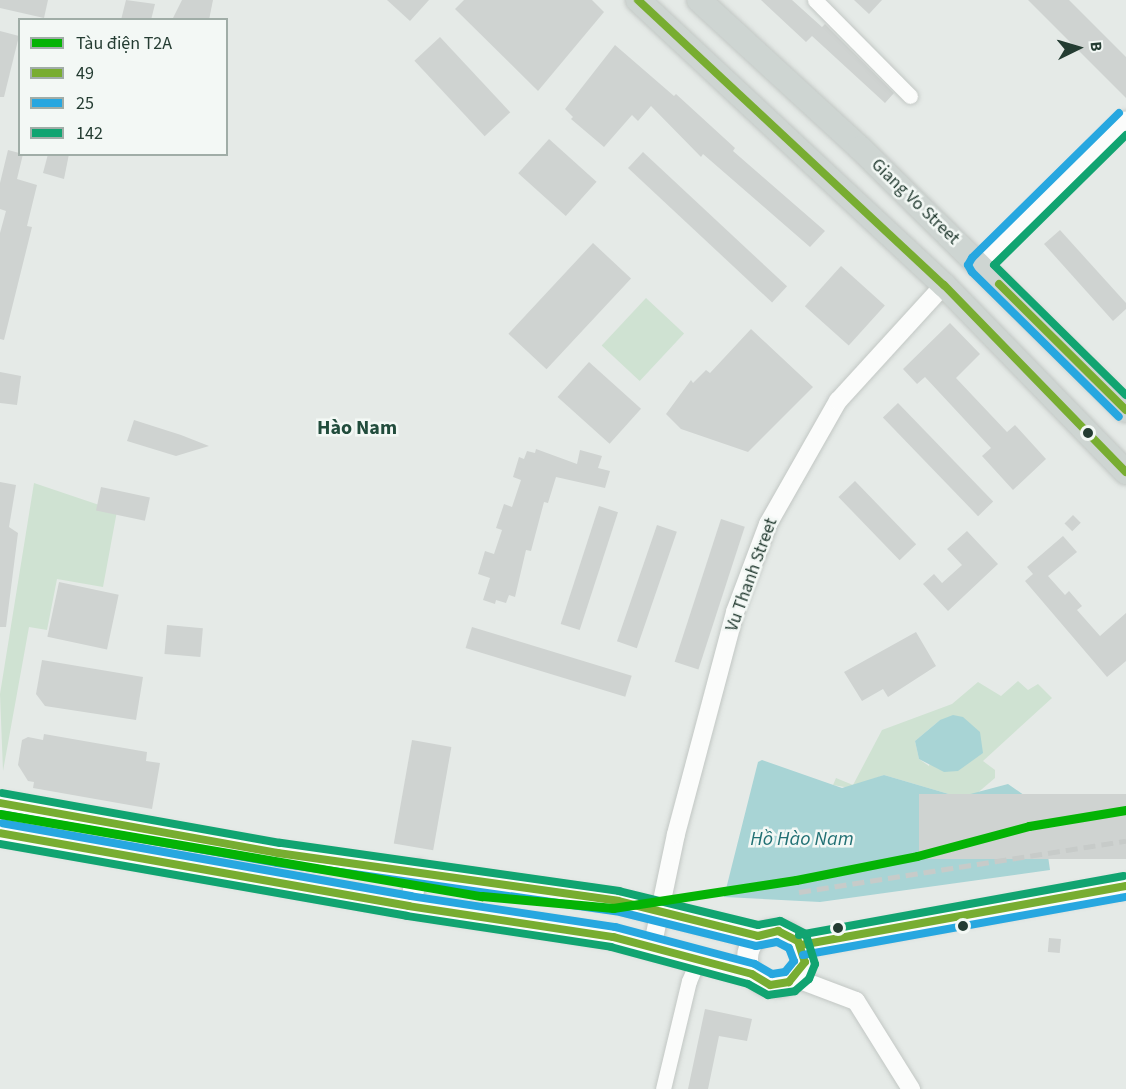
<!DOCTYPE html>
<html>
<head>
<meta charset="utf-8">
<style>
  body { margin:0 }
  #map { position:relative; width:1126px; height:1089px; overflow:hidden; background:#e5eae7; font-family:"Source Sans 3",sans-serif }
  div>[style] { position:absolute }
  [style*='--x'] { left:calc(var(--x)*1px); top:calc(var(--y)*1px); width:calc(var(--w)*1px); rotate:calc(var(--a)*1deg) }
  .green>* { inset:0; background:#cfe2d2; transform-origin:0 0 }
  .water>* { inset:0; background:#a8d4d5 }
  .building>* { inset:0; background:#cfd3d1; transform-origin:0 0 }
  .roads { filter:drop-shadow(0 0 2px #c2c7c4) drop-shadow(0 0 2px #c2c7c4) }
  .minor>* { height:15px; margin:-7.5px; padding:0 7.5px; transform-origin:7.5px; border-radius:7.5px; background:#fbfcfb }
  .tertiary>* { height:18px; margin:-9px; padding:0 9px; transform-origin:9px; border-radius:9px; background:#fbfcfb }
  .secondary>* { height:21px; margin:-10.5px; padding:0 10.5px; transform-origin:10.5px; border-radius:10.5px; background:#fbfcfb }
  .secondary>.ring { margin:-10.5px; padding:0; box-sizing:content-box; background:none; border:21px solid #fbfcfb; border-radius:50% }
  .primary>* { height:24px; margin:-12px; padding:0 12px; transform-origin:12px; border-radius:12px; background:#ced5d2 }
  .rail>* { height:4.5px; margin-top:-2.25px; transform-origin:0; background:repeating-linear-gradient(90deg,#c7cbc9 0 12px,transparent 0 18px) }
  .bus-1>* { height:8px; margin:-4px; padding:0 4px; transform-origin:4px; border-radius:4px; background:#78ad31 }
  .bus-2>* { height:8px; margin:-4px; padding:0 4px; transform-origin:4px; border-radius:4px; background:#27a7e0 }
  .bus-3>* { height:8px; margin:-4px; padding:0 4px; transform-origin:4px; border-radius:4px; background:#11a471 }
  .metro-1>* { height:9px; margin:-4.5px; padding:0 4.5px; transform-origin:4.5px; border-radius:4.5px; background:#04b305 }
  .dots>* { width:16px; height:16px; translate:-50% -50%; box-sizing:border-box; border:3px solid #f3f8f5; border-radius:50% }
  span { translate:-50% -50%; white-space:nowrap; text-align:center; line-height:1.15; -webkit-text-stroke:5px #f3f8f5; paint-order:stroke }
  .street-label { font-size:18px; color:#243c32 }
  .neighbourhood-label { font-size:20px; color:#214c3c; font-weight:700 }
  .water-label { font-size:20px; color:#217074; font-style:italic }
  .legend { position:absolute; left:18px; top:18px; width:210px; height:138px; box-sizing:border-box; background:#f3f8f5; border:2px solid #a0ada7; margin:0; padding:8px 10px; list-style:none; font-size:18px; color:#243c32 }
  .legend li { display:flex; align-items:center; gap:12px; height:30px }
  .legend b { width:30px; border:2px solid #a0ada7 }
  .north { position:absolute; left:1048px; top:18px; width:60px; height:60px; -webkit-text-stroke:4px #f3f8f5; paint-order:stroke; rotate:85deg; font-size:16px; font-weight:700; line-height:24px; text-align:center; color:#243c32 }
  .north::after { content:''; display:block; margin:auto; width:21px; height:27px; background:#243c32; clip-path:polygon(50% 0,100% 100%,50% 72%,0 100%) }
</style>
</head>
<body>
<div id="map">
  <div class="green">
    <i style="left:646px;top:298px;width:52px;height:65px;rotate:43deg"></i>
    <i style="clip-path:polygon(34px 483px,117px 511px,103px 587px,57px 579px,47px 630px,29px 627px,3px 771px,0 694px)"></i>
    <i style="clip-path:polygon(evenodd,1018px 681px,1028px 690px,1038px 684px,1052px 698px,983px 761px,995px 770px,995px 778px,975px 795px,959px 797px,884px 775px,850px 788px,833px 785px,836px 778px,853px 785px,882px 730px,952px 704px,978px 682px,1001px 696px,1018px 681px,940px 720px,929px 766px,919px 759px,915px 741px,940px 720px)"></i>
  </div>
  <div class="water">
    <i style="clip-path:polygon(953px 715px,963px 717px,980px 732px,983px 753px,958px 771px,944px 772px,919px 759px,915px 741px,940px 720px)"></i>
    <i style="clip-path:polygon(762px 760px,842px 788px,884px 775px,959px 797px,1008px 784px,1041px 807px,1050px 870px,820px 902px,724px 897px,758px 762px)"></i>
  </div>
  <div class="building">
    <i style="clip-path:polygon(0 0,48px 0,44px 18px,0 8px)"></i>
    <i style="clip-path:polygon(126px 0,155px 4px,151px 20px,121px 20px)"></i>
    <i style="clip-path:polygon(182px 0,213px 0,209px 20px,172px 20px)"></i>
    <i style="clip-path:polygon(387px 0,429px 0,410px 21px)"></i>
    <i style="clip-path:polygon(464px 0,592px 0,604px 12px,538px 91px,455px 9px)"></i>
    <i style="clip-path:polygon(761px 0,792px 0,822px 27px,825px 24px,894px 93px,885px 103px,812px 36px,806px 42px)"></i>
    <i style="clip-path:polygon(854px 0,882px 0,869px 14px)"></i>
    <i style="clip-path:polygon(1028px 0,1069px 0,1126px 57px,1126px 98px)"></i>
    <i style="clip-path:polygon(0 31px,19px 36px,4px 97px,0 97px)"></i>
    <i style="left:440px;top:37px;width:103px;height:35px;rotate:47deg"></i>
    <i style="clip-path:polygon(615px 45px,674px 96px,676px 94px,735px 148px,733px 151px,825px 231px,810px 247px,703px 154px,701px 157px,651px 106px,638px 121px,632px 115px,604px 147px,571px 119px,573px 117px,565px 109px)"></i>
    <i style="left:549px;top:139px;width:64px;height:46px;rotate:42deg"></i>
    <i style="clip-path:polygon(8px 150px,23px 154px,17px 179px,37px 185px,27px 226px,32px 227px,4px 340px,0 339px,0 233px,6px 211px,0 209px,0 183px)"></i>
    <i style="left:643px;top:152px;width:197px;height:22px;rotate:43deg"></i>
    <i style="clip-path:polygon(48px 154px,69px 154px,64px 179px,43px 173px)"></i>
    <i style="clip-path:polygon(1060px 230px,1126px 303px,1126px 309px,1113px 321px,1044px 244px)"></i>
    <i style="left:593px;top:243px;width:52px;height:124px;rotate:43deg"></i>
    <i style="left:841px;top:266px;width:59px;height:54px;rotate:42deg"></i>
    <i style="clip-path:polygon(950px 323px,980px 354px,956px 378px,1007px 432px,1015px 425px,1046px 459px,1013px 490px,982px 456px,991px 448px,925px 377px,917px 384px,903px 369px)"></i>
    <i style="clip-path:polygon(751px 329px,813px 387px,748px 452px,681px 429px,666px 414px,691px 380px,693px 383px,706px 370px,710px 373px)"></i>
    <i style="left:589px;top:362px;width:70px;height:47px;rotate:42deg"></i>
    <i style="clip-path:polygon(0 372px,21px 376px,17px 405px,0 403px)"></i>
    <i style="left:898px;top:403px;width:137px;height:21px;rotate:46deg"></i>
    <i style="clip-path:polygon(134px 420px,181px 435px,209px 446px,176px 456px,127px 441px)"></i>
    <i style="clip-path:polygon(536px 449px,577px 464px,580px 450px,602px 456px,598px 468px,610px 471px,605px 488px,556px 477px,548px 503px,544px 502px,531px 551px,526px 550px,515px 597px,509px 595px,506px 603px,496px 600px,495px 604px,483px 600px,490px 578px,478px 574px,485px 551px,494px 554px,502px 530px,496px 528px,504px 504px,512px 507px,521px 480px,513px 477px,519px 457px,524px 459px,527px 451px,535px 453px)"></i>
    <i style="left:855px;top:481px;width:88px;height:23px;rotate:46deg"></i>
    <i style="clip-path:polygon(0 482px,16px 485px,9px 527px,18px 533px,6px 627px,0 627px)"></i>
    <i style="left:101px;top:487px;width:50px;height:24px;rotate:12deg"></i>
    <i style="left:599px;top:506px;width:20px;height:124px;rotate:18deg"></i>
    <i style="left:1073px;top:515px;width:11px;height:12px;rotate:45deg"></i>
    <i style="left:721px;top:519px;width:25px;height:150px;rotate:18deg"></i>
    <i style="left:657px;top:525px;width:21px;height:123px;rotate:19deg"></i>
    <i style="clip-path:polygon(967px 531px,998px 564px,948px 611px,923px 584px,934px 574px,942px 583px,962px 565px,947px 549px)"></i>
    <i style="clip-path:polygon(1063px 536px,1077px 552px,1048px 576px,1065px 595px,1069px 591px,1082px 606px,1077px 610px,1100px 636px,1126px 613px,1126px 661px,1107px 677px,1025px 581px,1033px 574px,1027px 567px)"></i>
    <i style="left:59px;top:582px;width:61px;height:56px;rotate:12deg"></i>
    <i style="left:167px;top:625px;width:36px;height:29px;rotate:5deg"></i>
    <i style="left:472px;top:627px;width:167px;height:22px;rotate:17deg"></i>
    <i style="clip-path:polygon(916px 632px,936px 666px,888px 697px,883px 689px,862px 701px,844px 672px)"></i>
    <i style="clip-path:polygon(42px 660px,143px 677px,136px 720px,45px 706px,36px 694px)"></i>
    <i style="clip-path:polygon(44px 734px,147px 752px,146px 761px,160px 763px,152px 809px,33px 788px,34px 782px,28px 781px,18px 765px,22px 740px,28px 737px,43px 740px)"></i>
    <i style="left:412px;top:740px;width:40px;height:105px;rotate:10deg"></i>
    <i style="left:1126px;top:794px;width:65px;height:207px;rotate:90deg"></i>
    <i style="left:1049px;top:938px;width:12px;height:14px;rotate:5deg"></i>
    <i style="clip-path:polygon(705px 1009px,752px 1019px,747px 1041px,719px 1036px,708px 1089px,688px 1089px)"></i>
  </div>
  <div class="roads">
    <div class="minor">
      <i style="--x:815;--y:0;--w:135;--a:45.3"></i>
      <i style="--x:663;--y:1089;--w:111;--a:-76.5"></i>
      <i style="--x:689;--y:981;--w:23;--a:-67"></i>
    </div>
    <div class="tertiary">
      <i style="--x:979;--y:265;--w:206;--a:-44.6"></i>
      <i style="--x:652;--y:948;--w:116;--a:-78.1"></i>
      <i style="--x:676;--y:834;--w:230;--a:-75.1"></i>
      <i style="--x:735;--y:612;--w:94;--a:-69.4"></i>
      <i style="--x:768;--y:524;--w:142;--a:-60.4"></i>
      <i style="--x:838;--y:401;--w:157;--a:-47.6"></i>
      <i style="--x:795;--y:978;--w:65;--a:20.7"></i>
      <i style="--x:856;--y:1001;--w:104;--a:58"></i>
    </div>
    <div class="secondary">
      <i style="--x:0;--y:803;--w:282;--a:10.2"></i>
      <i style="--x:278;--y:853;--w:343;--a:8"></i>
      <i style="--x:618;--y:901;--w:144;--a:14"></i>
      <i style="--x:0;--y:833;--w:415;--a:10.1"></i>
      <i style="--x:409;--y:906;--w:206;--a:8.6"></i>
      <i style="--x:613;--y:937;--w:144;--a:14.9"></i>
      <i style="--x:409;--y:906;--w:37;--a:-76"></i>
      <i class="ring" style="left:747px;top:930px;width:35px;height:35px"></i>
      <i style="--x:801;--y:945;--w:330;--a:-10.3"></i>
    </div>
    <div class="primary">
      <i style="--x:638;--y:0;--w:418;--a:43"></i>
      <i style="--x:944;--y:285;--w:261;--a:45.8"></i>
      <i style="--x:699;--y:0;--w:219;--a:42.6"></i>
      <i style="--x:860;--y:148;--w:373;--a:44.6"></i>
    </div>
  </div>
  <div class="rail">
    <i style="--x:799;--y:892;--w:331;--a:-8.9"></i>
  </div>
  <div class="bus-1">
    <i style="--x:638;--y:0;--w:418;--a:43"></i>
    <i style="--x:944;--y:285;--w:261;--a:45.8"></i>
    <i style="--x:999;--y:284;--w:179;--a:44.8"></i>
    <i style="--x:0;--y:803;--w:282;--a:10.2"></i>
    <i style="--x:278;--y:853;--w:343;--a:8"></i>
    <i style="--x:618;--y:901;--w:144;--a:14"></i>
    <i style="--x:758;--y:936;--w:21;--a:-14"></i>
    <i style="--x:778;--y:931;--w:22;--a:27"></i>
    <i style="--x:798;--y:941;--w:22;--a:72"></i>
    <i style="--x:805;--y:962;--w:26;--a:129"></i>
    <i style="--x:789;--y:982;--w:19;--a:171"></i>
    <i style="--x:770;--y:985;--w:21;--a:-149"></i>
    <i style="--x:752;--y:974;--w:144;--a:-165.1"></i>
    <i style="--x:613;--y:937;--w:206;--a:-171.4"></i>
    <i style="--x:409;--y:906;--w:415;--a:-169.9"></i>
    <i style="--x:801;--y:945;--w:330;--a:-10.3"></i>
  </div>
  <div class="bus-2">
    <i style="--x:1119;--y:113;--w:206;--a:135.4"></i>
    <i style="--x:972;--y:258;--w:8;--a:120"></i>
    <i style="--x:968;--y:265;--w:8;--a:60"></i>
    <i style="--x:972;--y:272;--w:206;--a:44.6"></i>
    <i style="--x:0;--y:814;--w:281;--a:10"></i>
    <i style="--x:277;--y:863;--w:342;--a:8.1"></i>
    <i style="--x:616;--y:911;--w:144;--a:14"></i>
    <i style="--x:756;--y:946;--w:21;--a:-11"></i>
    <i style="--x:777;--y:942;--w:13;--a:27"></i>
    <i style="--x:789;--y:948;--w:14;--a:69"></i>
    <i style="--x:794;--y:961;--w:14;--a:129"></i>
    <i style="--x:785;--y:972;--w:13;--a:171"></i>
    <i style="--x:772;--y:974;--w:20;--a:-150"></i>
    <i style="--x:755;--y:964;--w:145;--a:-165.2"></i>
    <i style="--x:615;--y:927;--w:206;--a:-171.4"></i>
    <i style="--x:411;--y:896;--w:415;--a:-169.9"></i>
    <i style="--x:803;--y:955;--w:328;--a:-10.2"></i>
  </div>
  <div class="bus-3">
    <i style="--x:1126;--y:135;--w:185;--a:135.4"></i>
    <i style="--x:994;--y:265;--w:185;--a:44.6"></i>
    <i style="--x:0;--y:844;--w:413;--a:10"></i>
    <i style="--x:407;--y:916;--w:206;--a:8.6"></i>
    <i style="--x:611;--y:947;--w:142;--a:15.1"></i>
    <i style="--x:748;--y:984;--w:23;--a:29"></i>
    <i style="--x:768;--y:995;--w:27;--a:-8"></i>
    <i style="--x:795;--y:991;--w:18;--a:-41"></i>
    <i style="--x:809;--y:979;--w:16;--a:-68"></i>
    <i style="--x:815;--y:964;--w:31;--a:-107"></i>
    <i style="--x:806;--y:934;--w:29;--a:-153"></i>
    <i style="--x:780;--y:921;--w:22;--a:170"></i>
    <i style="--x:758;--y:925;--w:143;--a:-166.3"></i>
    <i style="--x:619;--y:891;--w:342;--a:-171.9"></i>
    <i style="--x:280;--y:843;--w:282;--a:-169.8"></i>
    <i style="--x:799;--y:935;--w:330;--a:-10.3"></i>
  </div>
  <div class="metro-1">
    <i style="--x:0;--y:814;--w:489;--a:9.7"></i>
    <i style="--x:482;--y:896;--w:132;--a:5.2"></i>
    <i style="--x:613;--y:908;--w:185;--a:-8.7"></i>
    <i style="--x:796;--y:880;--w:123;--a:-11.2"></i>
    <i style="--x:917;--y:856;--w:116;--a:-15"></i>
    <i style="--x:1029;--y:826;--w:98;--a:-9.4"></i>
  </div>
  <div class="dots">
    <i style="left:1088px;top:433px;background:#243c32"></i>
    <i style="left:963px;top:926px;background:#243c32"></i>
    <i style="left:838px;top:928px;background:#243c32"></i>
  </div>
  <div class="street-label">
    <span style="left:915px;top:202px;rotate:44deg">Giang Vo Street</span>
    <span style="left:752px;top:575px;rotate:-70deg">Vu Thanh Street</span>
  </div>
  <div class="neighbourhood-label">
    <span style="left:357px;top:428px">Hào Nam</span>
  </div>
  <div class="water-label">
    <span style="left:802px;top:839px">Hồ Hào Nam</span>
  </div>
  <ul class="legend">
  <li><b style="height:8px;background:#04b305"></b>Tàu điện T2A</li>
  <li><b style="height:8px;background:#78ad31"></b>49</li>
  <li><b style="height:8px;background:#27a7e0"></b>25</li>
  <li><b style="height:8px;background:#11a471"></b>142</li>
  </ul>
  <div class="north">B</div>
</div>
</body>
</html>
